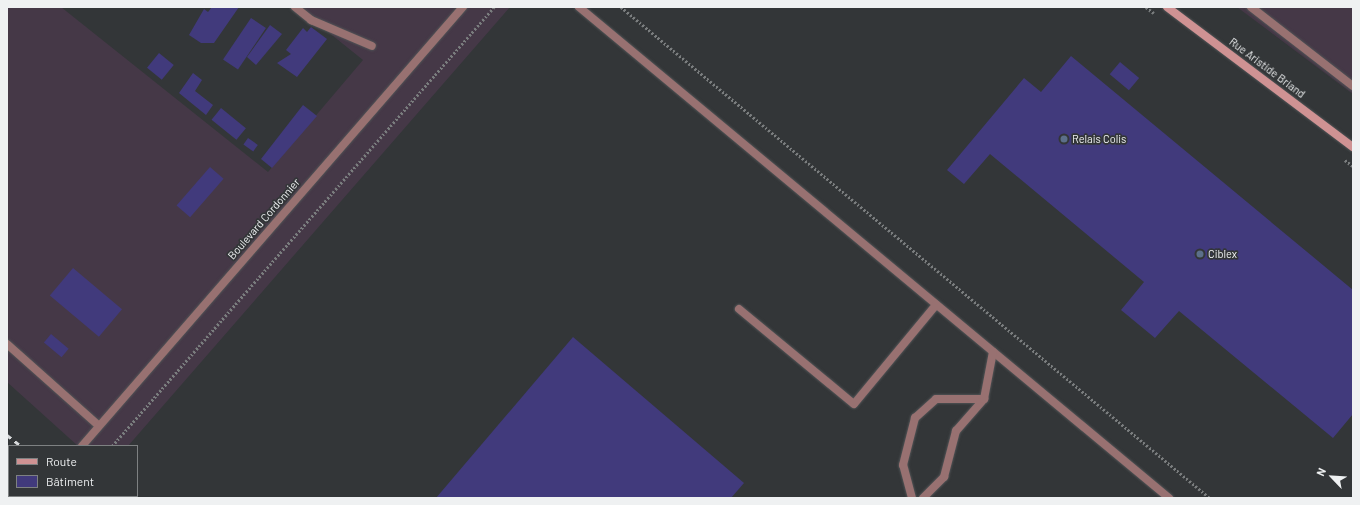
<!DOCTYPE html>
<html>
<head>
<meta charset="utf-8">
<style>
  body { margin:0 }
  #map { position:relative; width:1360px; height:505px; overflow:hidden; background:#333638; font-family:Barlow,sans-serif }
  div>[style] { position:absolute }
  [style*='--x'] { left:calc(var(--x)*1px); top:calc(var(--y)*1px); width:calc(var(--w)*1px); rotate:calc(var(--a)*1deg) }
  .industrial>* { inset:0; background:#453847 }
  .building>* { inset:0; background:#413a7c; transform-origin:0 0 }
  .path>* { height:2.5px; margin-top:-1.25px; transform-origin:0; background:repeating-linear-gradient(90deg,#7a7d7e 0 2px,transparent 0 4px) }
  .roads { filter:drop-shadow(0 0 1px #515456) drop-shadow(0 0 1px #515456) }
  .service>* { height:8px; margin:-4px; padding:0 4px; transform-origin:4px; border-radius:4px; background:#987171 }
  .minor>* { height:8px; margin:-4px; padding:0 4px; transform-origin:4px; border-radius:4px; background:#987171 }
  .tertiary>* { height:8px; margin:-4px; padding:0 4px; transform-origin:4px; border-radius:4px; background:#987171 }
  .secondary>* { height:8px; margin:-4px; padding:0 4px; transform-origin:4px; border-radius:4px; background:#cf9293 }
  .rail>* { height:3px; margin-top:-1.5px; transform-origin:0; background:repeating-linear-gradient(90deg,#d7d9db 0 5px,transparent 0 10px) }
  .dots>* { width:11px; height:11px; translate:-50% -50%; box-sizing:border-box; border:2px solid #333638; border-radius:50% }
  span { translate:-50% -50%; white-space:nowrap; text-align:center; line-height:1.15; -webkit-text-stroke:3.5px #333638; paint-order:stroke }
  .street-label { font-size:11px; color:#eff1f2 }
  .poi-label { font-size:11px; color:#eff1f2 }
  .left { translate:0 -50%; text-align:left }
  .frame { position:absolute; inset:0; border:8px solid #eff1f2; pointer-events:none }
  .legend { position:absolute; left:8px; top:445px; width:130px; height:52px; box-sizing:border-box; background:#333638; border:1px solid #7e8182; margin:0; padding:5px 7px; list-style:none; font-size:12px; color:#eff1f2 }
  .legend li { display:flex; align-items:center; gap:8px; height:20px }
  .legend b { width:20px; border:1px solid #7e8182 }
  .north { position:absolute; left:1312px; top:457px; width:40px; height:40px; -webkit-text-stroke:3px #333638; paint-order:stroke; rotate:295deg; font-size:11px; font-weight:700; line-height:16px; text-align:center; color:#eff1f2 }
  .north::after { content:''; display:block; margin:auto; width:14px; height:18px; background:#eff1f2; clip-path:polygon(50% 0,100% 100%,50% 72%,0 100%) }
</style>
</head>
<body>
<div id="map">
  <div class="industrial">
    <i style="clip-path:polygon(7px 7px,61px 7px,268px 172px,363px 60px,297px 7px,510px 7px,128px 446px,78px 446px,7px 382px)"></i>
    <i style="clip-path:polygon(1237px 7px,1353px 7px,1353px 94px)"></i>
  </div>
  <div class="building">
    <i style="clip-path:polygon(212px 7px,239px 7px,214px 43px,201px 43px,189px 35px,204px 9px,208px 12px)"></i>
    <i style="left:251px;top:18px;width:18px;height:50px;rotate:34deg"></i>
    <i style="clip-path:polygon(270px 25px,282px 34px,256px 65px,247px 57px)"></i>
    <i style="clip-path:polygon(311px 27px,327px 39px,297px 77px,277px 63px,291px 54px,286px 50px,303px 28px,307px 32px)"></i>
    <i style="left:159px;top:53px;width:19px;height:19px;rotate:39deg"></i>
    <i style="clip-path:polygon(1071px 56px,1353px 290px,1353px 414px,1333px 438px,1179px 311px,1155px 338px,1121px 310px,1144px 282px,990px 154px,964px 184px,947px 170px,1024px 78px,1041px 92px)"></i>
    <i style="left:1120px;top:62px;width:25px;height:16px;rotate:40deg"></i>
    <i style="clip-path:polygon(193px 73px,202px 80px,195px 91px,213px 105px,206px 115px,179px 93px)"></i>
    <i style="clip-path:polygon(303px 105px,317px 116px,272px 168px,261px 159px)"></i>
    <i style="left:221px;top:108px;width:32px;height:15px;rotate:39deg"></i>
    <i style="left:248px;top:138px;width:12px;height:8px;rotate:35deg"></i>
    <i style="left:210px;top:167px;width:18px;height:51px;rotate:41deg"></i>
    <i style="left:73px;top:268px;width:64px;height:36px;rotate:40deg"></i>
    <i style="left:51px;top:334px;width:23px;height:11px;rotate:40deg"></i>
    <i style="clip-path:polygon(573px 337px,744px 483px,731px 498px,436px 498px)"></i>
  </div>
  <div class="path">
    <i style="--x:621;--y:7;--w:767;--a:39.82"></i>
    <i style="--x:1146;--y:7;--w:10;--a:37"></i>
    <i style="--x:1345;--y:160;--w:10;--a:37"></i>
    <i style="--x:112;--y:446;--w:582;--a:-48.97"></i>
    <i style="--x:79;--y:498;--w:2;--a:-63"></i>
  </div>
  <div class="roads">
    <div class="service">
      <i style="--x:579;--y:7;--w:768;--a:39.77"></i>
      <i style="--x:1251;--y:7;--w:129;--a:37.8"></i>
      <i style="--x:739;--y:309;--w:149;--a:39.6"></i>
      <i style="--x:854;--y:404;--w:129;--a:-50.4"></i>
      <i style="--x:7;--y:344;--w:123;--a:41.7"></i>
      <i style="--x:912;--y:498;--w:34;--a:-105"></i>
      <i style="--x:903;--y:465;--w:49;--a:-75.7"></i>
      <i style="--x:915;--y:418;--w:28;--a:-42"></i>
      <i style="--x:936;--y:399;--w:48;--a:0"></i>
      <i style="--x:923;--y:498;--w:30;--a:-45"></i>
      <i style="--x:944;--y:477;--w:48;--a:-75.4"></i>
      <i style="--x:956;--y:431;--w:43;--a:-48.8"></i>
      <i style="--x:984;--y:399;--w:48;--a:-79.2"></i>
    </div>
    <div class="minor">
      <i style="--x:295;--y:7;--w:21;--a:39"></i>
      <i style="--x:311;--y:20;--w:66;--a:23.1"></i>
    </div>
    <div class="tertiary">
      <i style="--x:82;--y:446;--w:581;--a:-49.05"></i>
      <i style="--x:7;--y:487;--w:2;--a:27"></i>
      <i style="--x:18;--y:496;--w:3;--a:45"></i>
      <i style="--x:28;--y:498;--w:4;--a:-34"></i>
    </div>
    <div class="secondary">
      <i style="--x:1167;--y:7;--w:233;--a:37"></i>
    </div>
  </div>
  <div class="rail">
    <i style="--x:7;--y:435;--w:18;--a:38"></i>
    <i style="--x:82;--y:496;--w:3;--a:45"></i>
  </div>
  <div class="dots">
    <i style="left:1064px;top:139px;background:#5c6f8a"></i>
    <i style="left:1200px;top:254px;background:#5c6f8a"></i>
  </div>
  <div class="street-label">
    <span style="left:1267px;top:68px;rotate:37deg">Rue Aristide Briand</span>
    <span style="left:264px;top:219px;rotate:-49deg">Boulevard Cordonnier</span>
  </div>
  <div class="poi-label">
    <span class="left" style="left:1072px;top:139px">Relais Colis</span>
    <span class="left" style="left:1208px;top:254px">Ciblex</span>
  </div>
  <div class="frame"></div>
  <ul class="legend">
  <li><b style="height:5px;background:#cf9293"></b>Route</li>
  <li><b style="height:11px;background:#413a7c"></b>Bâtiment</li>
  </ul>
  <div class="north">N</div>
</div>
</body>
</html>
